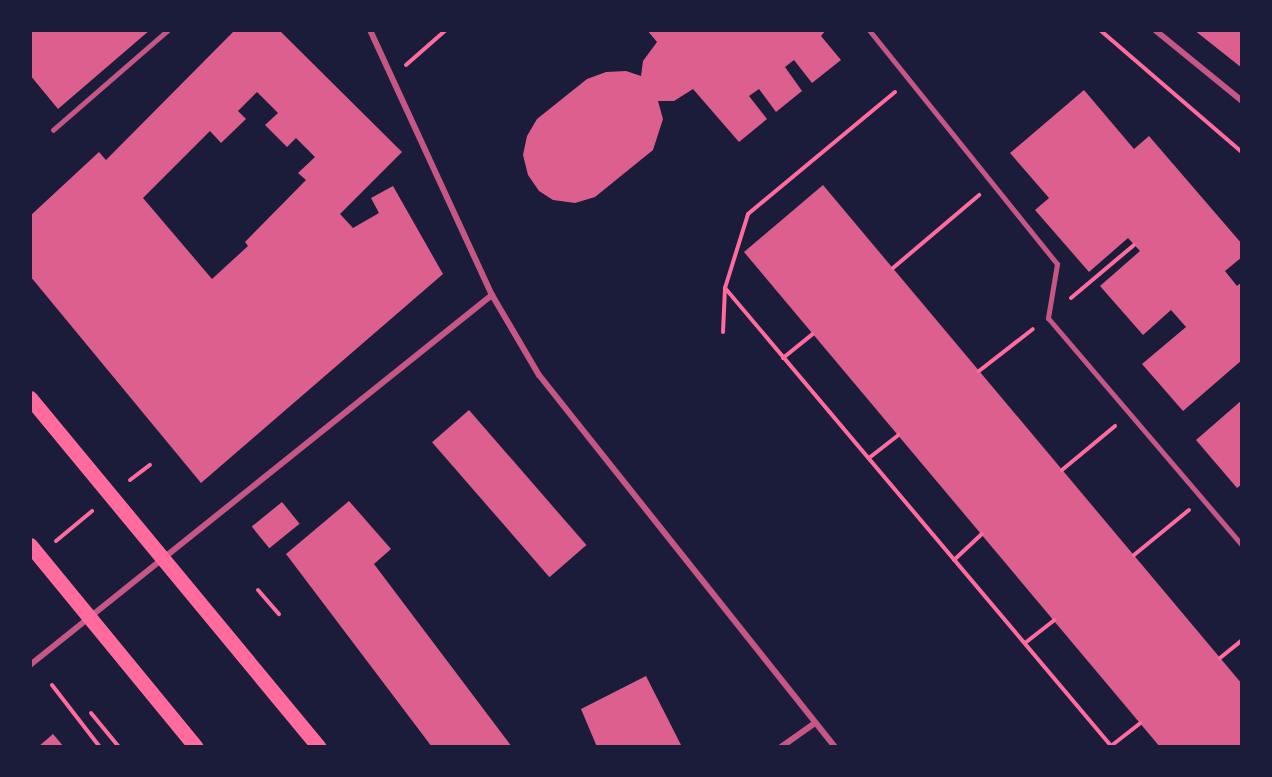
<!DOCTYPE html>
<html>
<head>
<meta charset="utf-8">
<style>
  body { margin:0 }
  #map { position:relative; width:1272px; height:777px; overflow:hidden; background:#1b1b3a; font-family:"PT Sans Narrow",sans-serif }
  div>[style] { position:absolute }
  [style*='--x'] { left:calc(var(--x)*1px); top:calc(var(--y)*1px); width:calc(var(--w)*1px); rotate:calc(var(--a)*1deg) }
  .building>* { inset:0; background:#dd5f8e; transform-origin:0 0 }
  .path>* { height:4px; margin:-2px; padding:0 2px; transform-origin:2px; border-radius:2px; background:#ff6b9d }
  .service>* { height:4.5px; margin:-2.25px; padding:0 2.25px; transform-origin:2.25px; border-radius:2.25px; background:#c65784 }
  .pedestrian>* { height:5px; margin:-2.5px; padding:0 2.5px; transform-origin:2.5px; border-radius:2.5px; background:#c65784 }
  .minor>* { height:6px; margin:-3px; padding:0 3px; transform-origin:3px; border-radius:3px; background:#c65784 }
  .primary>* { height:15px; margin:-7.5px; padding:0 7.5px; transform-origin:7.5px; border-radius:7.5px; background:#ff6b9d }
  span { translate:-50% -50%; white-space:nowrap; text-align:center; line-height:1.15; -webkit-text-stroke:4.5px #1b1b3a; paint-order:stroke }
  .frame { position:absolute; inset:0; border:32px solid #1b1b3a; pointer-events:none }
</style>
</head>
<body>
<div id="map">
  <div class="building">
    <i style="clip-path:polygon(30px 30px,150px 30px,58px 109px,30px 75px)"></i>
    <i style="clip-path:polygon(evenodd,235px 30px,279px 30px,402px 152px,340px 214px,353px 228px,379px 213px,371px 198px,393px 186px,443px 274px,201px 483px,30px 276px,30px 216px,99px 152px,106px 160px,235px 30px,257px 92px,278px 113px,265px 125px,287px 147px,296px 138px,315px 157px,298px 173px,306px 180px,245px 242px,248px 246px,212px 279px,143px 198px,210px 131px,221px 143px,246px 119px,238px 111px,257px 92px)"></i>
    <i style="clip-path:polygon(647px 30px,826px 30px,821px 36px,841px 60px,812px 83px,794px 60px,785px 67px,802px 91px,776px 112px,759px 89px,749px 96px,767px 119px,739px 142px,693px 89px,674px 101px,658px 101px,663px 119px,653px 150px,595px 197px,575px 203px,553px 200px,539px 191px,528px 175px,523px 155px,527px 136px,537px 119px,587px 79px,606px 72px,626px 71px,641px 76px,643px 61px,657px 42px)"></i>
    <i style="clip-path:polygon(1194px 30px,1242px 30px,1242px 68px)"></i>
    <i style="clip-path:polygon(1084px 90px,1134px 149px,1149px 136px,1242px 244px,1242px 257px,1225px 271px,1237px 286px,1242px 282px,1242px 360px,1183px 411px,1142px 364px,1186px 327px,1171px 310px,1143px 335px,1100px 286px,1140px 251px,1128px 238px,1089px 272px,1035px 210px,1049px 198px,1010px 153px)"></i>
    <i style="clip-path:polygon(823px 185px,1242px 684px,1242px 747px,1160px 747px,744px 252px)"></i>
    <i style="clip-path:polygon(1242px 400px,1242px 484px,1237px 488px,1196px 440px)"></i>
    <i style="left:469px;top:410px;width:179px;height:49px;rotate:49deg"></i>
    <i style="clip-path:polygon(349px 501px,391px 549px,374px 564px,512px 747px,432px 747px,286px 554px)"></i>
    <i style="left:282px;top:502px;width:28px;height:39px;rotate:51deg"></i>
    <i style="clip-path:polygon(646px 676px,682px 747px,597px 747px,581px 709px)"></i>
    <i style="clip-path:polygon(53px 734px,64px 747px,38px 747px)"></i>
  </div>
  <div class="path">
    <i style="--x:1100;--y:30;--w:187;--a:40.7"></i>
    <i style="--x:406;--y:65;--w:53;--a:-41.2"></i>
    <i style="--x:893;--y:268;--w:113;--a:-40.3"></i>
    <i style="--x:725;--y:288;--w:600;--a:49.86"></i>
    <i style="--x:1071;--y:298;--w:82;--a:-40.1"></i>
    <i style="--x:723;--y:332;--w:44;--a:-87.4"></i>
    <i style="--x:725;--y:288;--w:77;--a:-72.7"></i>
    <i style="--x:748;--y:214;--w:191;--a:-39.7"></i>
    <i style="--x:783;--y:358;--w:38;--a:-39"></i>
    <i style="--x:979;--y:371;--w:68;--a:-37.9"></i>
    <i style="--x:869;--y:458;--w:37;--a:-38"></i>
    <i style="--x:1062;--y:470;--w:69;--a:-39.7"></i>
    <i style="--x:130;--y:480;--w:25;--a:-37"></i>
    <i style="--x:56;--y:541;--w:47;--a:-39.8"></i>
    <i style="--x:1134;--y:555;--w:71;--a:-39.3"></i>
    <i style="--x:954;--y:560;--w:38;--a:-43"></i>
    <i style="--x:258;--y:590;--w:32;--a:49"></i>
    <i style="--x:1025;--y:643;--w:37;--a:-38"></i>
    <i style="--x:1220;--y:658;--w:28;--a:-39"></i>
    <i style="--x:52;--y:685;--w:78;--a:52.3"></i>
    <i style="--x:91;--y:713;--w:44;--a:50.5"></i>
    <i style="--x:1111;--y:746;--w:37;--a:-38"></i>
  </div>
  <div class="service">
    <i style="--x:53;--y:130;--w:152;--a:-41"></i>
  </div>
  <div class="pedestrian">
    <i style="--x:869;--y:30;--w:300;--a:51.2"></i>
    <i style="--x:1057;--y:264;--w:55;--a:99.5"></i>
    <i style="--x:1048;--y:318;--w:299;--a:49.5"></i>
  </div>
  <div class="minor">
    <i style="--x:370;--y:30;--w:292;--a:65.3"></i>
    <i style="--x:492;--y:295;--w:93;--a:59.6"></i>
    <i style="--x:539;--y:375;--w:475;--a:51.5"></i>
    <i style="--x:1155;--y:30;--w:112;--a:39.2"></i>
    <i style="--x:30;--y:665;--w:592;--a:-38.69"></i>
    <i style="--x:781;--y:747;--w:42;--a:-35.2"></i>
  </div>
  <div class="primary">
    <i style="--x:30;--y:398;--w:453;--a:50.4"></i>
    <i style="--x:30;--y:545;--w:261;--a:50.6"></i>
  </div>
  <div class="frame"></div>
</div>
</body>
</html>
